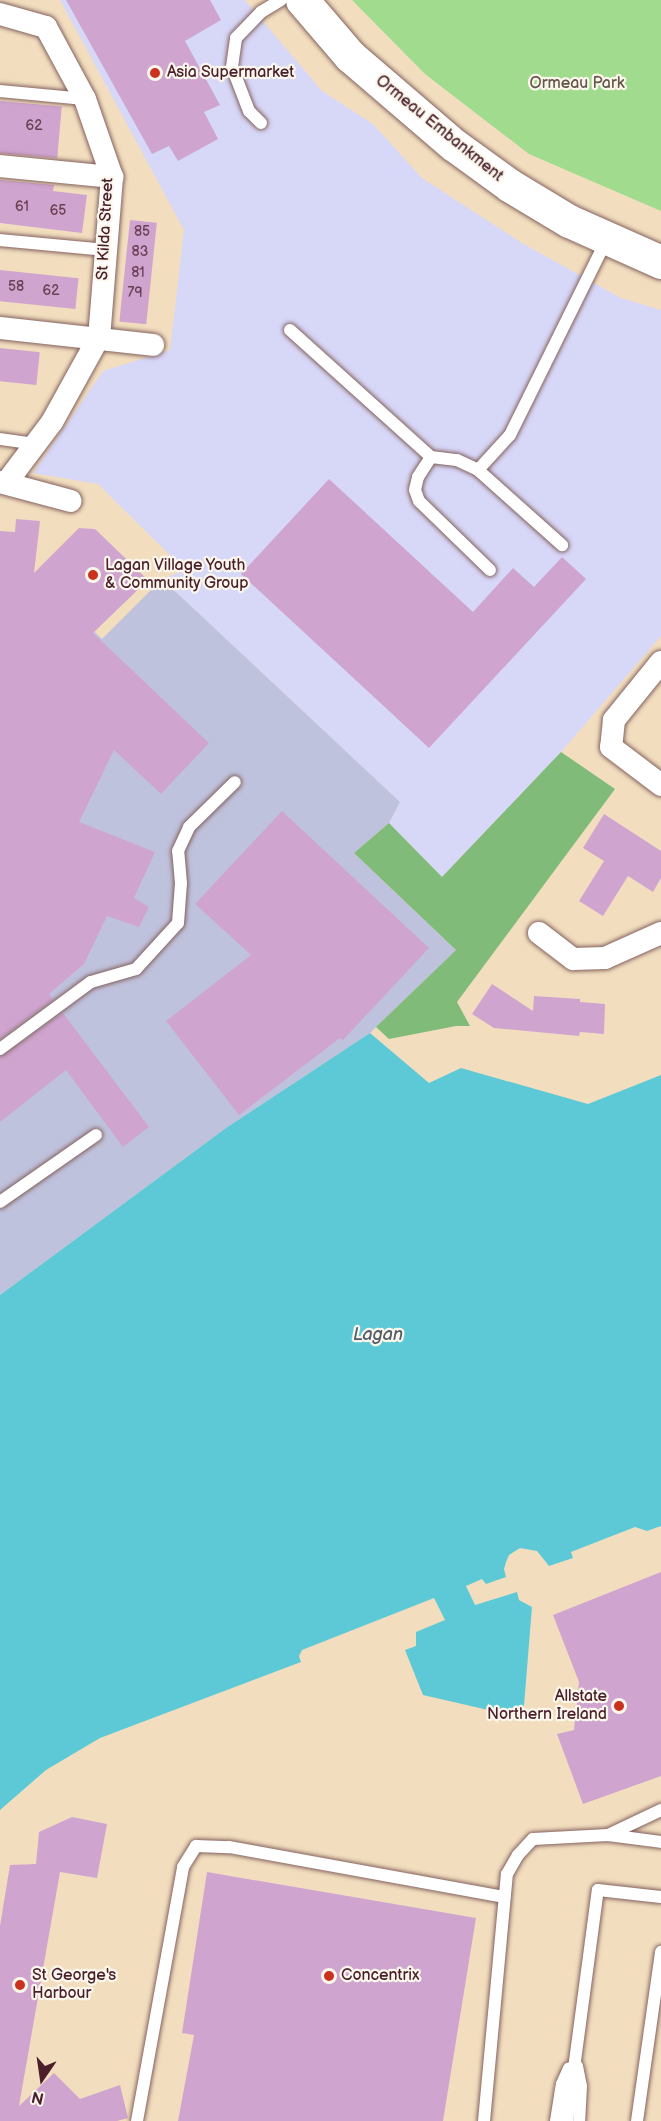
<!DOCTYPE html>
<html>
<head>
<meta charset="utf-8">
<style>
  body { margin:0 }
  #map { position:relative; width:661px; height:2121px; overflow:hidden; background:#f2debf; font-family:"Balsamiq Sans",sans-serif }
  div>[style] { position:absolute }
  [style*='--x'] { left:calc(var(--x)*1px); top:calc(var(--y)*1px); width:calc(var(--w)*1px); rotate:calc(var(--a)*1deg) }
  .built>* { inset:0; background:#d7d7f8 }
  .industrial>* { inset:0; background:#bfc2dd }
  .green>* { inset:0; background:#a0db8e }
  .forest>* { inset:0; background:#80bb79 }
  .water>* { inset:0; background:#5dc9d7 }
  .building>* { inset:0; background:#cfa5d0; transform-origin:0 0 }
  .roads { filter:drop-shadow(0 0 2px #85625f) drop-shadow(0 0 2px #85625f) }
  .lane>* { height:12px; margin:-6px; padding:0 6px; transform-origin:6px; border-radius:6px; background:#fff }
  .street>* { height:22px; margin:-11px; padding:0 11px; transform-origin:11px; border-radius:11px; background:#fff }
  .secondary>* { height:33px; margin:-16.5px; padding:0 16.5px; transform-origin:16.5px; border-radius:16.5px; background:#fff }
  .dots>* { width:16px; height:16px; translate:-50% -50%; box-sizing:border-box; border:3px solid #fbf7ec; border-radius:50% }
  span { translate:-50% -50%; white-space:nowrap; text-align:center; line-height:1.15; -webkit-text-stroke:4.5px #fbf7ec; paint-order:stroke }
  .number-label { font-size:14px; color:#6b4054 }
  .number-label span { -webkit-text-stroke-width:0 }
  .poi-label { font-size:16px; color:#4a1f2b }
  .left { translate:0 -50%; text-align:left }
  .right { translate:-100% -50%; text-align:right }
  .park-label { font-size:16px; color:#645749 }
  .street-label { font-size:16px; color:#4a1f2b }
  .water-label { font-size:18px; color:#515a67; font-style:italic }
  .north { position:absolute; left:12px; top:2049px; width:60px; height:60px; -webkit-text-stroke:4px #fbf7ec; paint-order:stroke; rotate:193deg; font-size:16px; font-weight:700; line-height:24px; text-align:center; color:#4a1f2b }
  .north::after { content:''; display:block; margin:auto; width:21px; height:27px; background:#4a1f2b; clip-path:polygon(50% 0,100% 100%,50% 72%,0 100%) }
</style>
</head>
<body>
<div id="map">
  <div class="built">
    <i style="clip-path:polygon(60px 0,245px 0,322px 91px,373px 124px,422px 178px,522px 243px,621px 298px,661px 310px,661px 636px,561px 752px,442px 877px,389px 823px,400px 802px,162px 579px,185px 570px,98px 484px,33px 473px,103px 371px,170px 350px,184px 230px)"></i>
  </div>
  <div class="industrial">
    <i style="clip-path:polygon(32px 574px,102px 639px,162px 579px,400px 802px,389px 823px,354px 853px,456px 950px,370px 1033px,226px 1128px,0 1295px,0 622px)"></i>
  </div>
  <div class="green">
    <i style="clip-path:polygon(352px 0,661px 0,661px 211px,529px 154px,425px 74px)"></i>
  </div>
  <div class="forest">
    <i style="clip-path:polygon(561px 752px,615px 789px,457px 1002px,470px 1026px,456px 1026px,389px 1039px,376px 1027px,456px 950px,354px 853px,389px 823px,442px 877px)"></i>
  </div>
  <div class="water">
    <i style="clip-path:polygon(370px 1033px,429px 1083px,461px 1068px,588px 1104px,661px 1075px,661px 1526px,647px 1531px,635px 1527px,571px 1552px,573px 1558px,549px 1566px,537px 1551px,520px 1548px,509px 1555px,506px 1562px,504px 1569px,506px 1577px,486px 1584px,482px 1579px,466px 1586px,475px 1605px,517px 1592px,519px 1600px,532px 1607px,523px 1718px,423px 1695px,405px 1650px,416px 1646px,416px 1632px,445px 1620px,434px 1598px,302px 1650px,299px 1656px,301px 1662px,100px 1738px,46px 1770px,0 1810px,0 1295px,226px 1128px)"></i>
  </div>
  <div class="building">
    <i style="clip-path:polygon(66px 0,210px 0,221px 20px,185px 41px,220px 105px,204px 112px,218px 139px,178px 161px,169px 146px,152px 154px)"></i>
    <i style="left:0;top:101px;width:62px;height:52px;rotate:5deg"></i>
    <i style="clip-path:polygon(0 180px,54px 185px,53px 191px,87px 195px,82px 233px,0 223px)"></i>
    <i style="left:130px;top:220px;width:27px;height:102px;rotate:6deg"></i>
    <i style="left:0;top:270px;width:79px;height:31px;rotate:6deg"></i>
    <i style="left:0;top:348px;width:40px;height:33px;rotate:6deg"></i>
    <i style="clip-path:polygon(329px 479px,473px 612px,513px 568px,534px 587px,562px 557px,586px 579px,429px 748px,241px 574px)"></i>
    <i style="clip-path:polygon(16px 519px,40px 521px,34px 573px,79px 528px,95px 529px,148px 580px,93px 633px,209px 743px,161px 794px,114px 750px,79px 822px,155px 852px,134px 898px,149px 907px,139px 927px,107px 916px,84px 964px,49px 994px,53px 1000px,0 1039px,0 531px,15px 532px)"></i>
    <i style="clip-path:polygon(282px 811px,429px 948px,343px 1040px,340px 1038px,239px 1115px,166px 1021px,251px 955px,195px 904px)"></i>
    <i style="clip-path:polygon(604px 814px,661px 851px,661px 878px,653px 892px,628px 876px,603px 916px,579px 901px,604px 861px,583px 848px)"></i>
    <i style="clip-path:polygon(492px 984px,533px 1011px,534px 996px,580px 999px,580px 1002px,605px 1004px,604px 1034px,580px 1032px,579px 1036px,494px 1028px,472px 1014px)"></i>
    <i style="clip-path:polygon(63px 1013px,149px 1127px,123px 1147px,66px 1070px,0 1122px,0 1057px)"></i>
    <i style="clip-path:polygon(661px 1572px,661px 1776px,583px 1804px,557px 1734px,574px 1730px,579px 1682px,553px 1615px)"></i>
    <i style="clip-path:polygon(72px 1817px,107px 1824px,97px 1878px,60px 1872px,19px 2106px,54px 2073px,80px 2099px,120px 2085px,128px 2118px,117px 2121px,0 2121px,0 1926px,10px 1865px,36px 1864px,39px 1832px)"></i>
    <i style="clip-path:polygon(207px 1872px,476px 1918px,443px 2121px,178px 2121px,194px 2035px,182px 2033px)"></i>
  </div>
  <div class="roads">
    <div class="lane">
      <i style="--x:0;--y:91;--w:85;--a:5.4"></i>
      <i style="--x:261;--y:123;--w:17;--a:-135"></i>
      <i style="--x:249;--y:111;--w:47;--a:-111.1"></i>
      <i style="--x:232;--y:67;--w:29;--a:-82"></i>
      <i style="--x:236;--y:38;--w:36;--a:-46"></i>
      <i style="--x:261;--y:12;--w:23;--a:-31"></i>
      <i style="--x:0;--y:240;--w:106;--a:5.4"></i>
      <i style="--x:290;--y:330;--w:190;--a:42"></i>
      <i style="--x:431;--y:457;--w:26;--a:7"></i>
      <i style="--x:457;--y:460;--w:23;--a:25"></i>
      <i style="--x:478;--y:470;--w:113;--a:41.8"></i>
      <i style="--x:0;--y:439;--w:36;--a:8"></i>
      <i style="--x:431;--y:457;--w:24;--a:123"></i>
      <i style="--x:418;--y:477;--w:13;--a:103"></i>
      <i style="--x:415;--y:490;--w:12;--a:70"></i>
      <i style="--x:419;--y:501;--w:99;--a:44.2"></i>
      <i style="--x:478;--y:470;--w:47;--a:-47.6"></i>
      <i style="--x:510;--y:435;--w:219;--a:-63.7"></i>
      <i style="--x:0;--y:1049;--w:113;--a:-36.4"></i>
      <i style="--x:91;--y:982;--w:47;--a:-16.1"></i>
      <i style="--x:136;--y:969;--w:62;--a:-47.6"></i>
      <i style="--x:178;--y:923;--w:40;--a:-85.7"></i>
      <i style="--x:181;--y:883;--w:32;--a:-95"></i>
      <i style="--x:178;--y:851;--w:26;--a:-65"></i>
      <i style="--x:189;--y:827;--w:64;--a:-44.4"></i>
      <i style="--x:0;--y:1202;--w:117;--a:-34.9"></i>
      <i style="--x:608;--y:1835;--w:59;--a:-25.3"></i>
      <i style="--x:577;--y:2066;--w:20;--a:79"></i>
      <i style="--x:581;--y:2086;--w:35;--a:93"></i>
      <i style="--x:137;--y:2121;--w:258;--a:-79.7"></i>
      <i style="--x:183;--y:1867;--w:25;--a:-58"></i>
      <i style="--x:196;--y:1846;--w:33;--a:2"></i>
      <i style="--x:229;--y:1847;--w:280;--a:10.3"></i>
      <i style="--x:484;--y:2121;--w:248;--a:-84.7"></i>
      <i style="--x:507;--y:1874;--w:22;--a:-60"></i>
      <i style="--x:518;--y:1855;--w:22;--a:-47"></i>
      <i style="--x:533;--y:1839;--w:75;--a:-3.1"></i>
      <i style="--x:608;--y:1835;--w:53;--a:7.5"></i>
      <i style="--x:556;--y:2121;--w:37;--a:-81"></i>
      <i style="--x:562;--y:2084;--w:17;--a:-66"></i>
      <i style="--x:567;--y:2121;--w:233;--a:-82.4"></i>
      <i style="--x:598;--y:1890;--w:63;--a:6.3"></i>
      <i style="--x:637;--y:2121;--w:171;--a:-81.9"></i>
    </div>
    <div class="street">
      <i style="--x:0;--y:14;--w:48;--a:15.8"></i>
      <i style="--x:46;--y:27;--w:82;--a:61.6"></i>
      <i style="--x:85;--y:99;--w:83;--a:70.9"></i>
      <i style="--x:112;--y:177;--w:161;--a:94.6"></i>
      <i style="--x:99;--y:337;--w:97;--a:118.9"></i>
      <i style="--x:52;--y:422;--w:75;--a:126.9"></i>
      <i style="--x:0;--y:166;--w:113;--a:5.6"></i>
      <i style="--x:0;--y:328;--w:154;--a:6.3"></i>
      <i style="--x:0;--y:482;--w:73;--a:15"></i>
      <i style="--x:661;--y:662;--w:75;--a:129"></i>
      <i style="--x:614;--y:720;--w:27;--a:96"></i>
      <i style="--x:611;--y:747;--w:63;--a:37.2"></i>
      <i style="--x:539;--y:933;--w:43;--a:37.4"></i>
      <i style="--x:573;--y:959;--w:32;--a:-2"></i>
      <i style="--x:605;--y:958;--w:61;--a:-24.1"></i>
    </div>
    <div class="secondary">
      <i style="--x:302;--y:0;--w:74;--a:49.4"></i>
      <i style="--x:350;--y:56;--w:137;--a:40.6"></i>
      <i style="--x:454;--y:145;--w:68;--a:36"></i>
      <i style="--x:509;--y:185;--w:70;--a:31"></i>
      <i style="--x:569;--y:221;--w:101;--a:24"></i>
    </div>
  </div>
  <div class="dots">
    <i style="left:155px;top:73px;background:#c8321e"></i>
    <i style="left:93px;top:575px;background:#c8321e"></i>
    <i style="left:619px;top:1706px;background:#c8321e"></i>
    <i style="left:329px;top:1976px;background:#c8321e"></i>
    <i style="left:20px;top:1985px;background:#c8321e"></i>
  </div>
  <div class="number-label">
    <span style="left:34px;top:126px">62</span>
    <span style="left:22px;top:207px">61</span>
    <span style="left:58px;top:211px">65</span>
    <span style="left:142px;top:232px">85</span>
    <span style="left:140px;top:252px">83</span>
    <span style="left:138px;top:273px">81</span>
    <span style="left:16px;top:287px">58</span>
    <span style="left:51px;top:291px">62</span>
    <span style="left:135px;top:293px">79</span>
  </div>
  <div class="poi-label">
    <span class="left" style="left:167px;top:73px">Asia Supermarket</span>
    <span class="left" style="left:105px;top:575px">Lagan Village Youth<br>&amp; Community Group</span>
    <span class="right" style="left:607px;top:1706px">Allstate<br>Northern Ireland</span>
    <span class="left" style="left:32px;top:1985px">St George's<br>Harbour</span>
    <span class="left" style="left:341px;top:1976px">Concentrix</span>
  </div>
  <div class="park-label">
    <span style="left:577px;top:84px">Ormeau Park</span>
  </div>
  <div class="street-label">
    <span style="left:439px;top:129px;rotate:39deg">Ormeau Embankment</span>
    <span style="left:106px;top:229px;rotate:-87deg">St Kilda Street</span>
  </div>
  <div class="water-label">
    <span style="left:378px;top:1335px">Lagan</span>
  </div>
  <div class="north">N</div>
</div>
</body>
</html>
